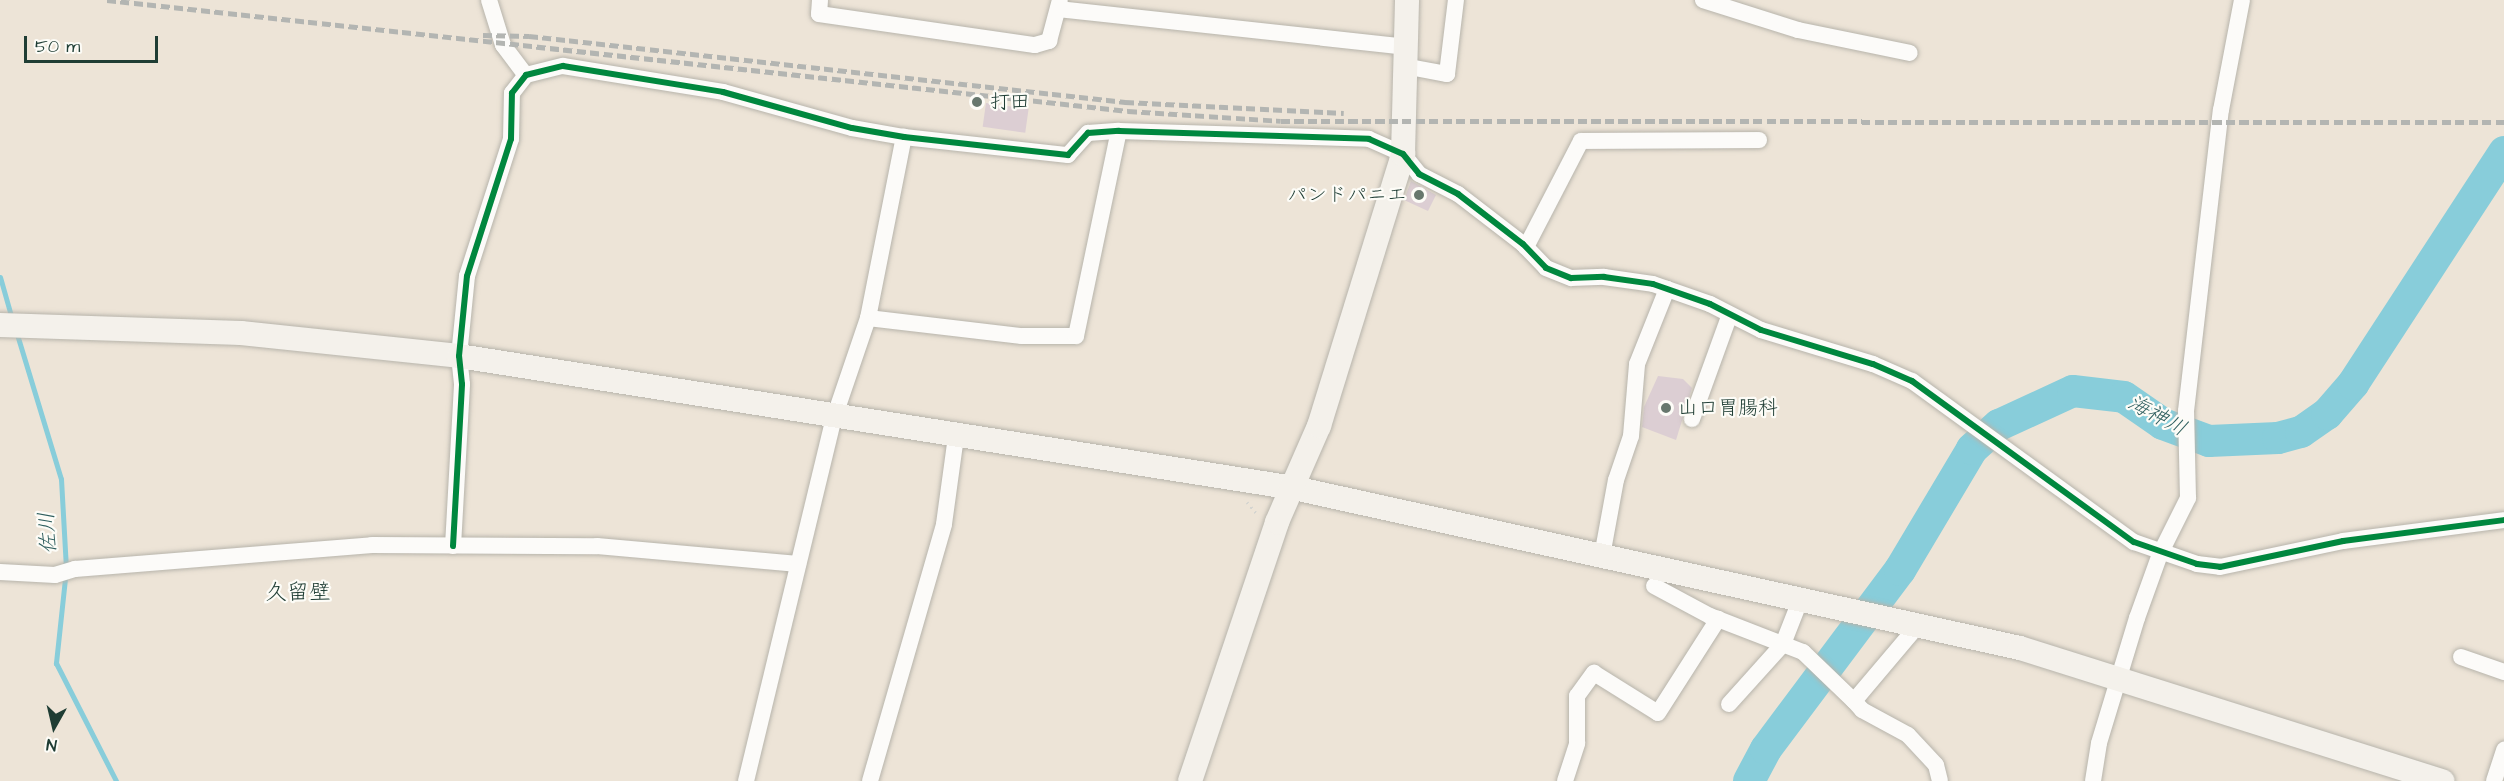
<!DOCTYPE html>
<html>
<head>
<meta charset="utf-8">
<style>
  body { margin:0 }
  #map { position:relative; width:2504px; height:781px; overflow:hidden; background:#ede4d7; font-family:"Architects Daughter","Klee One",sans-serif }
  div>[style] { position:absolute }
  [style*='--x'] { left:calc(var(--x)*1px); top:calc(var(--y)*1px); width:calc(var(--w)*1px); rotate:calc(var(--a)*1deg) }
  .stream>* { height:5px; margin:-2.5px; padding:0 2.5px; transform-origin:2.5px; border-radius:2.5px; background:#88cdda }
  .river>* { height:32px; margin:-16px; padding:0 16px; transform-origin:16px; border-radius:16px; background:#88cdda }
  .building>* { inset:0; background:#dcced3; transform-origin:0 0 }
  .path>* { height:3px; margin-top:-1.5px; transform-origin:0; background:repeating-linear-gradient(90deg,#d4d4d0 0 1.5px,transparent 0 6px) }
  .roads { filter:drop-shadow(0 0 2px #b7b4ab) drop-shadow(0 0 2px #b7b4ab) }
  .street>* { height:16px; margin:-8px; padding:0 8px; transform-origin:8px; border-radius:8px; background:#fcfbf9 }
  .secondary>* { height:24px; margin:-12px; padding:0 12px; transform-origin:12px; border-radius:12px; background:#f4f1eb }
  .rail>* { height:4.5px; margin-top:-2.25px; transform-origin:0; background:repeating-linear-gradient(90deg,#b3b5b2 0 9px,transparent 0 13.5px) }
  .cycleway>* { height:6px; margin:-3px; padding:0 3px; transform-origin:3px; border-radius:3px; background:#00873e }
  .dots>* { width:16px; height:16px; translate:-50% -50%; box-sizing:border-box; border:3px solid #fdfcf7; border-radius:50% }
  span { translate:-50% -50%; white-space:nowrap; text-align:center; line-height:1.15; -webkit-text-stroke:4.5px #fdfcf7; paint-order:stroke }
  .poi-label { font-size:20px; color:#1f3d34 }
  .left { translate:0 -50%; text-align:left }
  .right { translate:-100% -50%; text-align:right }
  .water-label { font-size:21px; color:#2e5e5e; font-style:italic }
  .quarter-label { font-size:22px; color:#1f3d34 }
  .north { position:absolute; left:24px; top:697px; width:60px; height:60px; -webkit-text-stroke:4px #fdfcf7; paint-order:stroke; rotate:188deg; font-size:16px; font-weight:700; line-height:24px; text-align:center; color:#1f3d34 }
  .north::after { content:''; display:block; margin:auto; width:21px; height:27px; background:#1f3d34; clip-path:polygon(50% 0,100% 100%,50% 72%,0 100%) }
  .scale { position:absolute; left:24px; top:36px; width:134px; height:27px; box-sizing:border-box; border:3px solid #1f3d34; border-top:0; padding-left:8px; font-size:18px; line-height:21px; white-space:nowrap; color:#1f3d34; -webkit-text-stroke:4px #fdfcf7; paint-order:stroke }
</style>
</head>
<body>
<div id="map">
  <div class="stream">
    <i style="--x:0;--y:277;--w:44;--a:74.1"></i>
    <i style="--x:16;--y:331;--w:155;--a:73.1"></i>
    <i style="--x:61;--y:479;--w:90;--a:86.8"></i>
    <i style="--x:66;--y:569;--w:95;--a:96.1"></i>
    <i style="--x:56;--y:663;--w:132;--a:63"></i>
  </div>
  <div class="river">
    <i style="--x:1749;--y:781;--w:36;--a:-62"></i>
    <i style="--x:1766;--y:749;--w:224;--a:-53.2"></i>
    <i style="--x:1900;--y:570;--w:141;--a:-59.2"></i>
    <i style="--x:1972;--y:449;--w:36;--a:-42"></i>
    <i style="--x:1999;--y:425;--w:81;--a:-24.7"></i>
    <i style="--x:2073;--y:391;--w:51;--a:6.7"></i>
    <i style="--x:2124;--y:397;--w:47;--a:34.7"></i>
    <i style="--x:2163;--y:424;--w:49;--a:20.3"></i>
    <i style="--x:2209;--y:441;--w:69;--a:-2.5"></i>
    <i style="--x:2278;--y:438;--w:24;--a:-15"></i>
    <i style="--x:2301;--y:432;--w:32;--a:-35"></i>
    <i style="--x:2327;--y:414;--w:40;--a:-49"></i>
    <i style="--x:2353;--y:384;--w:277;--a:-56.9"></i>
  </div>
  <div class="building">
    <i style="left:986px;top:103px;width:43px;height:24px;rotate:8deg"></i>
    <i style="clip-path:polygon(1411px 181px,1436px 195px,1428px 211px,1404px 200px)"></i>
    <i style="clip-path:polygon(1658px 376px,1683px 379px,1692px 388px,1676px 440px,1642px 427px,1644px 407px)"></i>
  </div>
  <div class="path">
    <i style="--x:1247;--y:502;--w:17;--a:50"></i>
  </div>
  <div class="roads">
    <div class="street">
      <i style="--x:489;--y:0;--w:47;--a:72.7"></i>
      <i style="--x:503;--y:45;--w:38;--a:53"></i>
      <i style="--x:820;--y:0;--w:14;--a:94"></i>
      <i style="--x:819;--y:14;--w:218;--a:8.2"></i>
      <i style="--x:1035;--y:45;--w:15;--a:-16"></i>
      <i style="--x:1049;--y:41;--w:42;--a:-75"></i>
      <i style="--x:1703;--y:0;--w:100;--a:17.5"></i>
      <i style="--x:1798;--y:30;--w:114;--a:11.6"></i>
      <i style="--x:1058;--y:9;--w:349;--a:6.2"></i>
      <i style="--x:1404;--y:66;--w:44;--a:10.5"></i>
      <i style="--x:1447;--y:74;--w:75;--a:-83.1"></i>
      <i style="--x:1526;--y:247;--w:119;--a:-62.6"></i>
      <i style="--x:1581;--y:141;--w:178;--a:-0.3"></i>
      <i style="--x:868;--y:318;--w:155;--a:6.7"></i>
      <i style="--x:1022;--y:336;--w:54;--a:0"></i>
      <i style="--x:1076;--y:336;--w:209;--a:-78.2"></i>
      <i style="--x:1692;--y:419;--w:109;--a:-70.1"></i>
      <i style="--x:453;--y:546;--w:162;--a:-86.8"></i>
      <i style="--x:462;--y:384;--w:28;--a:-96"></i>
      <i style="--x:459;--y:356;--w:80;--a:-84.3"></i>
      <i style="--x:467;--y:276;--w:144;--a:-72.2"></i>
      <i style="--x:511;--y:139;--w:46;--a:-88.8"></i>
      <i style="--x:512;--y:93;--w:23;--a:-52"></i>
      <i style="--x:526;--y:75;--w:38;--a:-14"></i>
      <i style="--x:563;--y:66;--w:162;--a:9.2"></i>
      <i style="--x:723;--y:92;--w:134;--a:15.6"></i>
      <i style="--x:852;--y:128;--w:53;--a:9.8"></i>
      <i style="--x:904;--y:137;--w:165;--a:6.3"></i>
      <i style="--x:1068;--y:155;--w:30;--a:-48"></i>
      <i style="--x:1088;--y:133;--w:31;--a:-4"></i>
      <i style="--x:1119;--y:131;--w:250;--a:1.8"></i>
      <i style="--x:1369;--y:139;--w:37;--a:24"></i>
      <i style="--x:1403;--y:154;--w:26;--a:51"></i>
      <i style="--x:1419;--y:174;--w:44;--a:27.1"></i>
      <i style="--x:1458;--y:194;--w:82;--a:37.6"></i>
      <i style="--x:1523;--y:244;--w:33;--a:46"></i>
      <i style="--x:1546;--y:268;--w:27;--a:22"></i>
      <i style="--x:1571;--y:278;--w:33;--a:-2"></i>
      <i style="--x:1604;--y:277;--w:49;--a:8.1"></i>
      <i style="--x:1653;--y:284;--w:60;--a:19.3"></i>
      <i style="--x:1710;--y:304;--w:57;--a:27"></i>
      <i style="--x:1761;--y:330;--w:117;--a:16.9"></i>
      <i style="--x:1873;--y:364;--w:43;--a:23.6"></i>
      <i style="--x:1912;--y:381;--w:274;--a:36"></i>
      <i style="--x:2134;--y:542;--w:67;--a:19.2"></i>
      <i style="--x:2197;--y:564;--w:23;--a:7"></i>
      <i style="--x:2220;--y:567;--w:126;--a:-11.9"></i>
      <i style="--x:2343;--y:541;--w:162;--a:-7.4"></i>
      <i style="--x:1602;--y:556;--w:77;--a:-79.6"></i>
      <i style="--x:1616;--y:480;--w:46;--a:-71.2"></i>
      <i style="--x:1631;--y:436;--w:72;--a:-85.2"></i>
      <i style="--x:1637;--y:364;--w:81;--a:-68.2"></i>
      <i style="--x:0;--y:572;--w:55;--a:3.1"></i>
      <i style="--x:55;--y:575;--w:21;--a:-17"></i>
      <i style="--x:75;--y:569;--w:298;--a:-4.6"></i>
      <i style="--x:372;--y:545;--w:225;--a:0.3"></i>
      <i style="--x:597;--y:546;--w:202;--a:5.1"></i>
      <i style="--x:1654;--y:586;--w:64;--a:28.2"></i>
      <i style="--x:1710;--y:616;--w:100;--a:21.2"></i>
      <i style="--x:1803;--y:652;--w:71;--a:43.9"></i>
      <i style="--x:1854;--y:701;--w:102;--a:-49.8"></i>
      <i style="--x:2461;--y:657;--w:46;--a:19.2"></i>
      <i style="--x:1854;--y:701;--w:12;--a:48"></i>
      <i style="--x:1862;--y:710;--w:52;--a:28.5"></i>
      <i style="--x:1908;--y:735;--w:41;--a:47"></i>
      <i style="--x:1936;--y:765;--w:16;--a:76"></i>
      <i style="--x:1729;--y:704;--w:81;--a:-48"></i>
      <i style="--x:1783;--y:644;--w:49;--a:-68.6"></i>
      <i style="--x:746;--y:781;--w:374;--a:-76.4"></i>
      <i style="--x:834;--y:418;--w:106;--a:-71.2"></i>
      <i style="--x:868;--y:318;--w:185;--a:-78.8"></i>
      <i style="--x:870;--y:781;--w:267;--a:-73.9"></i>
      <i style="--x:944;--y:524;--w:89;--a:-82.2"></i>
      <i style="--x:1565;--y:781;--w:40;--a:-72"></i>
      <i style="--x:1577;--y:743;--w:47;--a:-90"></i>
      <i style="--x:1577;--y:696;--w:29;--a:-54"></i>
      <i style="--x:1594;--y:673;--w:75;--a:32"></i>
      <i style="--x:1658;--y:713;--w:112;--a:-57.4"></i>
      <i style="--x:2093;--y:781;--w:38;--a:-81"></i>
      <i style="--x:2099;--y:743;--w:131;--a:-73.1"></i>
      <i style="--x:2137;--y:618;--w:68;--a:-70.2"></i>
      <i style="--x:2160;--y:554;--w:63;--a:-63.4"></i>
      <i style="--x:2188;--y:498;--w:87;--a:-91.3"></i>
      <i style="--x:2186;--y:411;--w:303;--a:-83.4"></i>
      <i style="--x:2221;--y:110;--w:112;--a:-79.2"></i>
      <i style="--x:2494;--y:781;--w:33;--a:-72"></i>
    </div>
    <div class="secondary">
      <i style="--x:0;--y:325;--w:241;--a:1.9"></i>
      <i style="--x:241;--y:333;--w:219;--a:6"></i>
      <i style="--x:459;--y:356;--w:845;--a:8.98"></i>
      <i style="--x:1294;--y:488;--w:743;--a:12.43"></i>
      <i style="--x:2020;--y:648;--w:443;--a:17.5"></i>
      <i style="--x:1190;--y:781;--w:273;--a:-71.4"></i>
      <i style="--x:1277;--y:522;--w:105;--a:-66.4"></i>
      <i style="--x:1319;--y:426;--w:285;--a:-72.8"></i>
      <i style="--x:1403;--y:154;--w:154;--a:-88.5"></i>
    </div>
  </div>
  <div class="rail">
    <i style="--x:107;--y:0;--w:1027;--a:6.2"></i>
    <i style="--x:1128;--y:111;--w:153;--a:3.7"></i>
    <i style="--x:1281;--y:121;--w:1223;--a:0.05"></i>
    <i style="--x:483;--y:35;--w:46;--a:1.2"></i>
    <i style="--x:529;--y:36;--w:600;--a:6.32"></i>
    <i style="--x:1125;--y:102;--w:219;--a:2.9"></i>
  </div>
  <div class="cycleway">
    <i style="--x:453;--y:546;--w:162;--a:-86.8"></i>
    <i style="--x:462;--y:384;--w:28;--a:-96"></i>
    <i style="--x:459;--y:356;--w:80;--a:-84.3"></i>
    <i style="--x:467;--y:276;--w:144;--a:-72.2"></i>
    <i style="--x:511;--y:139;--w:46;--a:-88.8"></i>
    <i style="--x:512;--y:93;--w:23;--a:-52"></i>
    <i style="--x:526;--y:75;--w:38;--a:-14"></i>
    <i style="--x:563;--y:66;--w:162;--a:9.2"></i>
    <i style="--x:723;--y:92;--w:134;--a:15.6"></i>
    <i style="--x:852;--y:128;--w:53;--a:9.8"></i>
    <i style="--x:904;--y:137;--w:165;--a:6.3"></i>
    <i style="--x:1068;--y:155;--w:30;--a:-48"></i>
    <i style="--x:1088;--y:133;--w:31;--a:-4"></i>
    <i style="--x:1119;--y:131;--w:250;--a:1.8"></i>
    <i style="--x:1369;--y:139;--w:37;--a:24"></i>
    <i style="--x:1403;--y:154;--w:26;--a:51"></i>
    <i style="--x:1419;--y:174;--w:44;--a:27.1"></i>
    <i style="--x:1458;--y:194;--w:82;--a:37.6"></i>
    <i style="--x:1523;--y:244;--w:33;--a:46"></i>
    <i style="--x:1546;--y:268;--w:27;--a:22"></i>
    <i style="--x:1571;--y:278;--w:33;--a:-2"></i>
    <i style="--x:1604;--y:277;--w:49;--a:8.1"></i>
    <i style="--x:1653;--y:284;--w:60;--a:19.3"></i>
    <i style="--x:1710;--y:304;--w:57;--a:27"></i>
    <i style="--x:1761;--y:330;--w:117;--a:16.9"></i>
    <i style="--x:1873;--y:364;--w:43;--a:23.6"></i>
    <i style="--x:1912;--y:381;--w:274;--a:36"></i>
    <i style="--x:2134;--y:542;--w:67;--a:19.2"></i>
    <i style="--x:2197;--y:564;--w:23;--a:7"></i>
    <i style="--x:2220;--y:567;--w:126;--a:-11.9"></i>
    <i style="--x:2343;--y:541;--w:162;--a:-7.4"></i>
  </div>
  <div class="dots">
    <i style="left:977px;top:102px;background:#67776d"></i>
    <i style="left:1419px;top:195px;background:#67776d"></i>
    <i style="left:1666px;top:408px;background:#67776d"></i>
  </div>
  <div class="poi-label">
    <span class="left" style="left:990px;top:102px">打田</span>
    <span class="right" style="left:1407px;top:195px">パンドパニエ</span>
    <span class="left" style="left:1678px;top:408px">山口胃腸科</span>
  </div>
  <div class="water-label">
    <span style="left:2157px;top:416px;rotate:28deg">海神川</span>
    <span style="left:48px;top:533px;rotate:-94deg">佐川</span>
  </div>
  <div class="quarter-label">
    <span style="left:298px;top:593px">久留壁</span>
  </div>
  <div class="north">N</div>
  <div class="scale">50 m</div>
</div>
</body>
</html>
